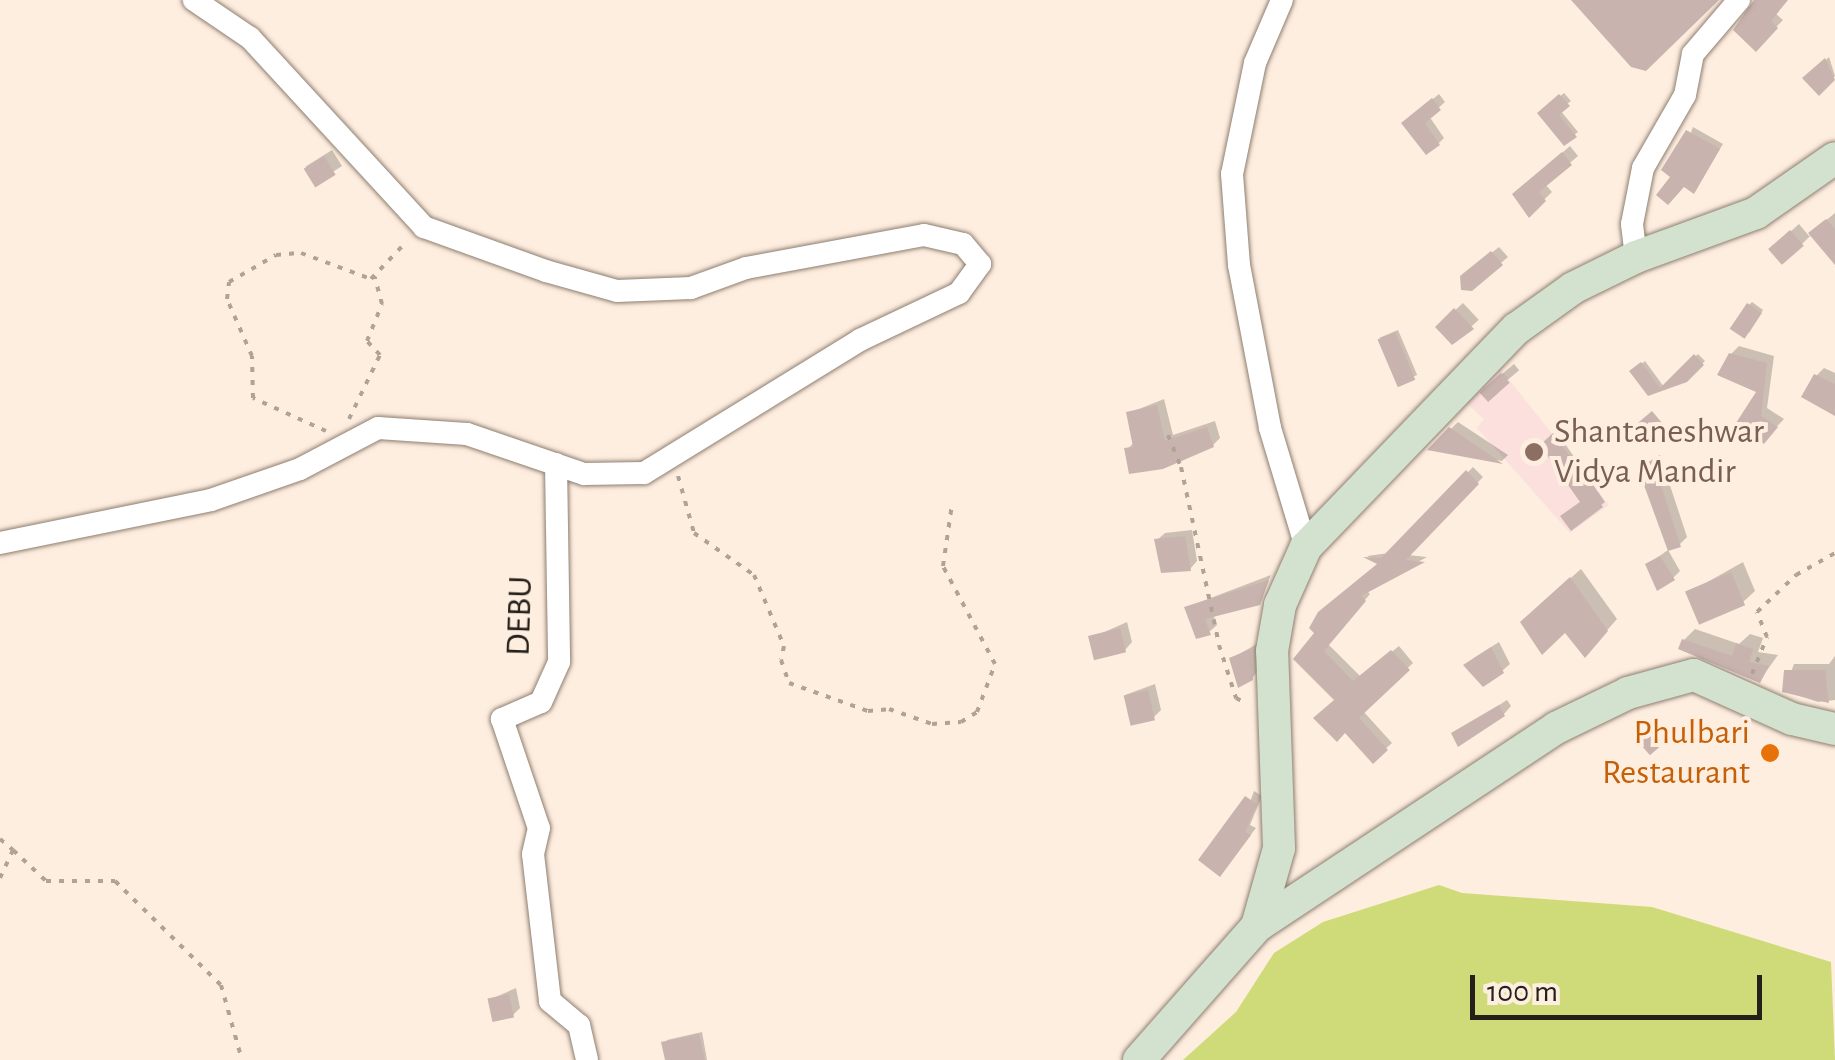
<!DOCTYPE html>
<html>
<head>
<meta charset="utf-8">
<style>
  body { margin:0 }
  #map { position:relative; width:1835px; height:1060px; overflow:hidden; background:#feeedf; font-family:"Alegreya Sans",sans-serif }
  div>[style] { position:absolute }
  [style*='--x'] { left:calc(var(--x)*1px); top:calc(var(--y)*1px); width:calc(var(--w)*1px); rotate:calc(var(--a)*1deg) }
  .education>* { inset:0; background:#fbe0de }
  .green>* { inset:0; background:#cfdb79 }
  .shadow>* { inset:0; background:#0003; transform-origin:0 0 }
  .building>* { inset:0; background:#c9b3af; transform-origin:0 0 }
  .path>* { height:4px; margin-top:-2px; transform-origin:0; background:repeating-linear-gradient(90deg,#afa397 0 5px,transparent 0 13px) }
  .roads { filter:drop-shadow(0 0 2px #8d7e71) drop-shadow(0 0 2px #8d7e71) }
  .street>* { height:22px; margin:-11px; padding:0 11px; transform-origin:11px; border-radius:11px; background:#fff }
  .secondary>* { height:32px; margin:-16px; padding:0 16px; transform-origin:16px; border-radius:16px; background:#d3e2cf }
  .dots>* { width:28px; height:28px; translate:-50% -50%; box-sizing:border-box; border:5px solid #feeedf; border-radius:50% }
  span { translate:-50% -50%; white-space:nowrap; text-align:center; line-height:1.15; -webkit-text-stroke:8px #feeedf; paint-order:stroke }
  .education-label { font-size:35px; color:#785e54 }
  .left { translate:0 -50%; text-align:left }
  .street-label { font-size:35px; color:#25201a }
  .food-label { font-size:35px; color:#c56008 }
  .right { translate:-100% -50%; text-align:right }
  .scale { position:absolute; left:1470px; top:975px; width:292px; height:45px; box-sizing:border-box; border:5px solid #25201a; border-top:0; padding-left:12px; font-size:30px; line-height:35px; white-space:nowrap; color:#25201a; -webkit-text-stroke:8px #feeedf; paint-order:stroke }
</style>
</head>
<body>
<div id="map">
  <div class="education">
    <i style="clip-path:polygon(1498px 366px,1609px 505px,1570px 533px,1477px 428px,1484px 419px,1464px 401px)"></i>
  </div>
  <div class="green">
    <i style="clip-path:polygon(1439px 885px,1462px 893px,1652px 907px,1831px 962px,1835px 1060px,1183px 1060px,1236px 1012px,1274px 953px,1323px 922px)"></i>
  </div>
  <div class="shadow">
    <i style="clip-path:polygon(1756px 0,1787px 0,1775px 13px,1783px 20px,1756px 48px)"></i>
    <i style="clip-path:polygon(1829px 57px,1835px 76px,1819px 93px,1806px 78px)"></i>
    <i style="clip-path:polygon(1564px 93px,1571px 101px,1560px 110px,1578px 132px,1564px 142px,1540px 113px)"></i>
    <i style="clip-path:polygon(1439px 94px,1445px 102px,1429px 116px,1444px 138px,1438px 144px,1410px 118px)"></i>
    <i style="clip-path:polygon(1693px 127px,1723px 144px,1694px 191px,1674px 177px)"></i>
    <i style="clip-path:polygon(1570px 146px,1578px 156px,1545px 184px,1552px 192px,1529px 214px,1523px 187px)"></i>
    <i style="left:332px;top:150px;width:19px;height:31px;rotate:58deg"></i>
    <i style="clip-path:polygon(1835px 213px,1835px 245px,1812px 234px,1802px 244px,1779px 242px,1799px 224px,1809px 236px,1819px 226px)"></i>
    <i style="clip-path:polygon(1499px 247px,1508px 257px,1471px 288px,1470px 270px)"></i>
    <i style="clip-path:polygon(1752px 302px,1763px 310px,1749px 333px,1749px 305px)"></i>
    <i style="left:1463px;top:303px;width:23px;height:35px;rotate:47deg"></i>
    <i style="left:1398px;top:330px;width:49px;height:20px;rotate:67deg"></i>
    <i style="clip-path:polygon(1739px 346px,1774px 356px,1767px 408px,1784px 419px,1771px 433px,1739px 422px,1759px 391px,1731px 354px)"></i>
    <i style="clip-path:polygon(1698px 354px,1705px 361px,1685px 380px,1649px 393px,1632px 372px,1645px 361px,1664px 387px)"></i>
    <i style="left:1514px;top:364px;width:8px;height:42px;rotate:50deg"></i>
    <i style="clip-path:polygon(1824px 368px,1835px 373px,1835px 413px,1816px 376px)"></i>
    <i style="clip-path:polygon(1164px 399px,1173px 435px,1215px 421px,1220px 438px,1213px 445px,1127px 449px,1135px 442px,1129px 413px)"></i>
    <i style="clip-path:polygon(1458px 422px,1508px 455px,1502px 461px,1432px 448px)"></i>
    <i style="clip-path:polygon(1557px 432px,1605px 502px,1572px 527px,1583px 502px,1544px 445px)"></i>
    <i style="clip-path:polygon(1660px 455px,1687px 537px,1679px 545px,1640px 467px)"></i>
    <i style="clip-path:polygon(1473px 467px,1483px 477px,1408px 555px,1427px 557px,1366px 590px,1370px 594px,1328px 644px,1361px 677px,1399px 646px,1413px 663px,1363px 711px,1392px 743px,1373px 760px,1338px 700px,1296px 659px,1380px 563px,1367px 556px,1389px 553px)"></i>
    <i style="clip-path:polygon(1192px 530px,1197px 561px,1190px 569px,1157px 540px,1165px 533px)"></i>
    <i style="clip-path:polygon(1668px 550px,1680px 571px,1673px 578px,1648px 564px)"></i>
    <i style="clip-path:polygon(1743px 562px,1755px 591px,1743px 602px,1688px 593px)"></i>
    <i style="clip-path:polygon(1581px 569px,1617px 619px,1595px 644px,1533px 611px)"></i>
    <i style="clip-path:polygon(1271px 575px,1258px 603px,1213px 614px,1217px 625px,1209px 632px,1187px 607px)"></i>
    <i style="clip-path:polygon(1127px 622px,1132px 642px,1125px 650px,1091px 638px)"></i>
    <i style="clip-path:polygon(1695px 629px,1739px 644px,1750px 634px,1763px 638px,1758px 652px,1778px 655px,1760px 680px,1684px 640px)"></i>
    <i style="clip-path:polygon(1499px 642px,1510px 664px,1502px 671px,1474px 658px)"></i>
    <i style="clip-path:polygon(1257px 644px,1259px 670px,1252px 678px,1232px 658px)"></i>
    <i style="clip-path:polygon(1835px 656px,1835px 700px,1818px 702px,1784px 691px,1794px 664px,1829px 664px)"></i>
    <i style="clip-path:polygon(1155px 684px,1161px 710px,1154px 717px,1125px 695px)"></i>
    <i style="clip-path:polygon(1507px 700px,1511px 706px,1504px 714px,1454px 734px)"></i>
    <i style="left:1658px;top:727px;width:15px;height:22px;rotate:48deg"></i>
    <i style="clip-path:polygon(1254px 791px,1262px 796px,1250px 825px,1256px 828px,1226px 867px)"></i>
    <i style="clip-path:polygon(516px 988px,520px 1008px,513px 1015px,491px 999px)"></i>
    <i style="clip-path:polygon(702px 1032px,707px 1060px,667px 1060px,667px 1040px)"></i>
  </div>
  <div class="building">
    <i style="clip-path:polygon(1571px 0,1719px 0,1646px 71px,1631px 67px)"></i>
    <i style="clip-path:polygon(1754px 0,1788px 0,1771px 21px,1778px 28px,1756px 52px,1733px 30px)"></i>
    <i style="clip-path:polygon(1825px 58px,1835px 80px,1819px 96px,1802px 78px)"></i>
    <i style="clip-path:polygon(1559px 94px,1570px 106px,1559px 115px,1577px 137px,1564px 146px,1537px 113px)"></i>
    <i style="clip-path:polygon(1432px 98px,1441px 110px,1425px 123px,1440px 145px,1426px 155px,1401px 123px)"></i>
    <i style="clip-path:polygon(1686px 130px,1720px 149px,1694px 194px,1684px 187px,1668px 205px,1656px 195px,1670px 177px,1661px 170px)"></i>
    <i style="clip-path:polygon(1562px 152px,1572px 165px,1539px 192px,1546px 201px,1529px 218px,1512px 194px)"></i>
    <i style="left:324px;top:156px;width:22px;height:24px;rotate:58deg"></i>
    <i style="clip-path:polygon(1826px 219px,1835px 229px,1835px 265px,1808px 233px)"></i>
    <i style="left:1790px;top:230px;width:21px;height:29px;rotate:49deg"></i>
    <i style="clip-path:polygon(1491px 251px,1503px 265px,1472px 291px,1461px 290px,1460px 276px)"></i>
    <i style="left:1747px;top:303px;width:18px;height:31px;rotate:34deg"></i>
    <i style="clip-path:polygon(1454px 308px,1474px 329px,1452px 345px,1435px 327px)"></i>
    <i style="left:1395px;top:332px;width:52px;height:19px;rotate:67deg"></i>
    <i style="clip-path:polygon(1729px 353px,1767px 363px,1761px 416px,1778px 427px,1764px 444px,1736px 423px,1756px 392px,1717px 375px)"></i>
    <i style="clip-path:polygon(1694px 354px,1704px 365px,1687px 382px,1648px 396px,1629px 371px,1641px 362px,1660px 388px)"></i>
    <i style="left:1501px;top:373px;width:13px;height:29px;rotate:48deg"></i>
    <i style="clip-path:polygon(1814px 374px,1835px 384px,1835px 416px,1801px 397px)"></i>
    <i style="clip-path:polygon(1157px 405px,1165px 441px,1207px 427px,1214px 447px,1163px 469px,1129px 474px,1124px 448px,1133px 447px,1126px 412px)"></i>
    <i style="left:1652px;top:411px;width:16px;height:24px;rotate:50deg"></i>
    <i style="clip-path:polygon(1449px 427px,1503px 464px,1427px 450px)"></i>
    <i style="clip-path:polygon(1553px 433px,1603px 507px,1571px 531px,1560px 516px,1580px 502px,1540px 445px)"></i>
    <i style="clip-path:polygon(1653px 461px,1681px 547px,1668px 551px,1637px 466px)"></i>
    <i style="clip-path:polygon(1466px 470px,1479px 484px,1406px 560px,1425px 562px,1361px 596px,1366px 601px,1324px 651px,1353px 681px,1391px 650px,1410px 670px,1359px 718px,1388px 750px,1373px 764px,1345px 733px,1337px 742px,1313px 718px,1334px 700px,1293px 659px,1314px 633px,1309px 628px,1318px 612px,1377px 564px,1363px 557px,1381px 558px)"></i>
    <i style="clip-path:polygon(1185px 536px,1191px 571px,1161px 573px,1154px 539px)"></i>
    <i style="clip-path:polygon(1660px 556px,1675px 580px,1657px 591px,1645px 564px)"></i>
    <i style="left:1731px;top:572px;width:36px;height:50px;rotate:67deg"></i>
    <i style="clip-path:polygon(1570px 577px,1608px 631px,1585px 658px,1565px 633px,1542px 655px,1520px 622px)"></i>
    <i style="clip-path:polygon(1269px 580px,1260px 605px,1205px 619px,1211px 635px,1196px 639px,1184px 607px)"></i>
    <i style="left:1120px;top:628px;width:25px;height:33px;rotate:76deg"></i>
    <i style="clip-path:polygon(1682px 639px,1732px 656px,1736px 643px,1753px 649px,1749px 662px,1769px 666px,1760px 683px,1678px 649px)"></i>
    <i style="clip-path:polygon(1491px 647px,1504px 673px,1483px 687px,1463px 665px)"></i>
    <i style="clip-path:polygon(1251px 649px,1253px 680px,1238px 688px,1229px 658px)"></i>
    <i style="clip-path:polygon(1784px 670px,1825px 670px,1829px 703px,1782px 692px)"></i>
    <i style="left:1148px;top:690px;width:31px;height:25px;rotate:77deg"></i>
    <i style="clip-path:polygon(1499px 705px,1505px 716px,1458px 747px,1451px 733px)"></i>
    <i style="left:1654px;top:728px;width:18px;height:21px;rotate:49deg"></i>
    <i style="clip-path:polygon(1245px 796px,1257px 804px,1245px 832px,1251px 835px,1220px 877px,1198px 860px)"></i>
    <i style="left:509px;top:994px;width:24px;height:22px;rotate:78deg"></i>
    <i style="clip-path:polygon(699px 1034px,705px 1060px,665px 1060px,661px 1042px)"></i>
  </div>
  <div class="path">
    <i style="--x:349;--y:419;--w:71;--a:-64.2"></i>
    <i style="--x:380;--y:355;--w:19;--a:-133"></i>
    <i style="--x:367;--y:341;--w:40;--a:-68"></i>
    <i style="--x:382;--y:304;--w:28;--a:-105"></i>
    <i style="--x:326;--y:431;--w:80;--a:-155.7"></i>
    <i style="--x:253;--y:398;--w:42;--a:-91.4"></i>
    <i style="--x:252;--y:356;--w:62;--a:-113.7"></i>
    <i style="--x:227;--y:299;--w:17;--a:-83"></i>
    <i style="--x:229;--y:282;--w:54;--a:-29.9"></i>
    <i style="--x:276;--y:255;--w:25;--a:-5"></i>
    <i style="--x:301;--y:253;--w:75;--a:20.4"></i>
    <i style="--x:371;--y:279;--w:52;--a:-46.5"></i>
    <i style="--x:1168;--y:435;--w:35;--a:68"></i>
    <i style="--x:1181;--y:467;--w:182;--a:77.9"></i>
    <i style="--x:1219;--y:645;--w:56;--a:72.2"></i>
    <i style="--x:1236;--y:698;--w:11;--a:27"></i>
    <i style="--x:678;--y:476;--w:59;--a:74.3"></i>
    <i style="--x:694;--y:533;--w:73;--a:35"></i>
    <i style="--x:754;--y:575;--w:77;--a:67.1"></i>
    <i style="--x:784;--y:646;--w:14;--a:102"></i>
    <i style="--x:781;--y:660;--w:24;--a:71"></i>
    <i style="--x:789;--y:683;--w:84;--a:19.5"></i>
    <i style="--x:868;--y:711;--w:21;--a:-5"></i>
    <i style="--x:889;--y:709;--w:46;--a:19.2"></i>
    <i style="--x:932;--y:724;--w:29;--a:-4"></i>
    <i style="--x:961;--y:722;--w:19;--a:-32"></i>
    <i style="--x:977;--y:712;--w:51;--a:-69.4"></i>
    <i style="--x:995;--y:664;--w:111;--a:-118"></i>
    <i style="--x:943;--y:566;--w:63;--a:-81.7"></i>
    <i style="--x:1752;--y:674;--w:40;--a:-68"></i>
    <i style="--x:1767;--y:637;--w:27;--a:-112"></i>
    <i style="--x:1757;--y:612;--w:54;--a:-43.5"></i>
    <i style="--x:1796;--y:575;--w:45;--a:-29.4"></i>
    <i style="--x:0;--y:839;--w:17;--a:40"></i>
    <i style="--x:0;--y:878;--w:31;--a:-65"></i>
    <i style="--x:13;--y:850;--w:45;--a:43.2"></i>
    <i style="--x:46;--y:881;--w:69;--a:0"></i>
    <i style="--x:115;--y:881;--w:148;--a:44.5"></i>
    <i style="--x:221;--y:985;--w:78;--a:74.4"></i>
  </div>
  <div class="roads">
    <div class="street">
      <i style="--x:1282;--y:0;--w:69;--a:113.2"></i>
      <i style="--x:1255;--y:63;--w:113;--a:101.7"></i>
      <i style="--x:1232;--y:174;--w:91;--a:85.6"></i>
      <i style="--x:1239;--y:265;--w:166;--a:79.2"></i>
      <i style="--x:1270;--y:428;--w:124;--a:73.2"></i>
      <i style="--x:1636;--y:257;--w:33;--a:-97"></i>
      <i style="--x:1632;--y:224;--w:57;--a:-78.9"></i>
      <i style="--x:1643;--y:168;--w:84;--a:-60.1"></i>
      <i style="--x:1685;--y:95;--w:42;--a:-79"></i>
      <i style="--x:1693;--y:54;--w:71;--a:-49.6"></i>
      <i style="--x:556;--y:464;--w:198;--a:89.1"></i>
      <i style="--x:559;--y:662;--w:44;--a:114.2"></i>
      <i style="--x:541;--y:702;--w:43;--a:156.4"></i>
      <i style="--x:502;--y:719;--w:115;--a:71.3"></i>
      <i style="--x:539;--y:828;--w:27;--a:103"></i>
      <i style="--x:533;--y:854;--w:148;--a:83.4"></i>
      <i style="--x:550;--y:1001;--w:38;--a:40"></i>
      <i style="--x:579;--y:1025;--w:36;--a:77"></i>
      <i style="--x:0;--y:543;--w:215;--a:-11.5"></i>
      <i style="--x:211;--y:500;--w:94;--a:-19.2"></i>
      <i style="--x:300;--y:469;--w:88;--a:-27.7"></i>
      <i style="--x:378;--y:428;--w:89;--a:3.9"></i>
      <i style="--x:467;--y:434;--w:124;--a:18.9"></i>
      <i style="--x:584;--y:474;--w:60;--a:-1"></i>
      <i style="--x:644;--y:473;--w:254;--a:-31.6"></i>
      <i style="--x:860;--y:340;--w:110;--a:-25.4"></i>
      <i style="--x:959;--y:293;--w:36;--a:-54"></i>
      <i style="--x:980;--y:264;--w:26;--a:-130"></i>
      <i style="--x:963;--y:244;--w:40;--a:-167"></i>
      <i style="--x:924;--y:235;--w:181;--a:169.5"></i>
      <i style="--x:746;--y:268;--w:59;--a:160"></i>
      <i style="--x:691;--y:288;--w:74;--a:177.7"></i>
      <i style="--x:617;--y:291;--w:74;--a:-164.3"></i>
      <i style="--x:546;--y:271;--w:130;--a:-160.2"></i>
      <i style="--x:424;--y:227;--w:257;--a:-132.6"></i>
      <i style="--x:250;--y:38;--w:68;--a:-145.8"></i>
    </div>
    <div class="secondary">
      <i style="--x:1257;--y:926;--w:359;--a:-33.5"></i>
      <i style="--x:1556;--y:728;--w:80;--a:-25.9"></i>
      <i style="--x:1628;--y:693;--w:68;--a:-15.3"></i>
      <i style="--x:1694;--y:675;--w:107;--a:24.2"></i>
      <i style="--x:1792;--y:719;--w:44;--a:13.1"></i>
      <i style="--x:1139;--y:1060;--w:179;--a:-48.6"></i>
      <i style="--x:1257;--y:926;--w:81;--a:-74.2"></i>
      <i style="--x:1279;--y:848;--w:197;--a:-92"></i>
      <i style="--x:1272;--y:651;--w:47;--a:-80.1"></i>
      <i style="--x:1280;--y:605;--w:64;--a:-65.9"></i>
      <i style="--x:1306;--y:547;--w:303;--a:-46.1"></i>
      <i style="--x:1516;--y:329;--w:70;--a:-35.7"></i>
      <i style="--x:1573;--y:288;--w:70;--a:-26.2"></i>
      <i style="--x:1636;--y:257;--w:128;--a:-20.1"></i>
      <i style="--x:1756;--y:213;--w:96;--a:-34.8"></i>
    </div>
  </div>
  <div class="dots">
    <i style="left:1534px;top:452px;background:#8d6e63"></i>
    <i style="left:1770px;top:753px;background:#e8710a"></i>
  </div>
  <div class="education-label">
    <span class="left" style="left:1554px;top:452px">Shantaneshwar<br>Vidya Mandir</span>
  </div>
  <div class="street-label">
    <span style="left:520px;top:616px;rotate:-88deg">DEBU</span>
  </div>
  <div class="food-label">
    <span class="right" style="left:1750px;top:753px">Phulbari<br>Restaurant</span>
  </div>
  <div class="scale">100 m</div>
</div>
</body>
</html>
